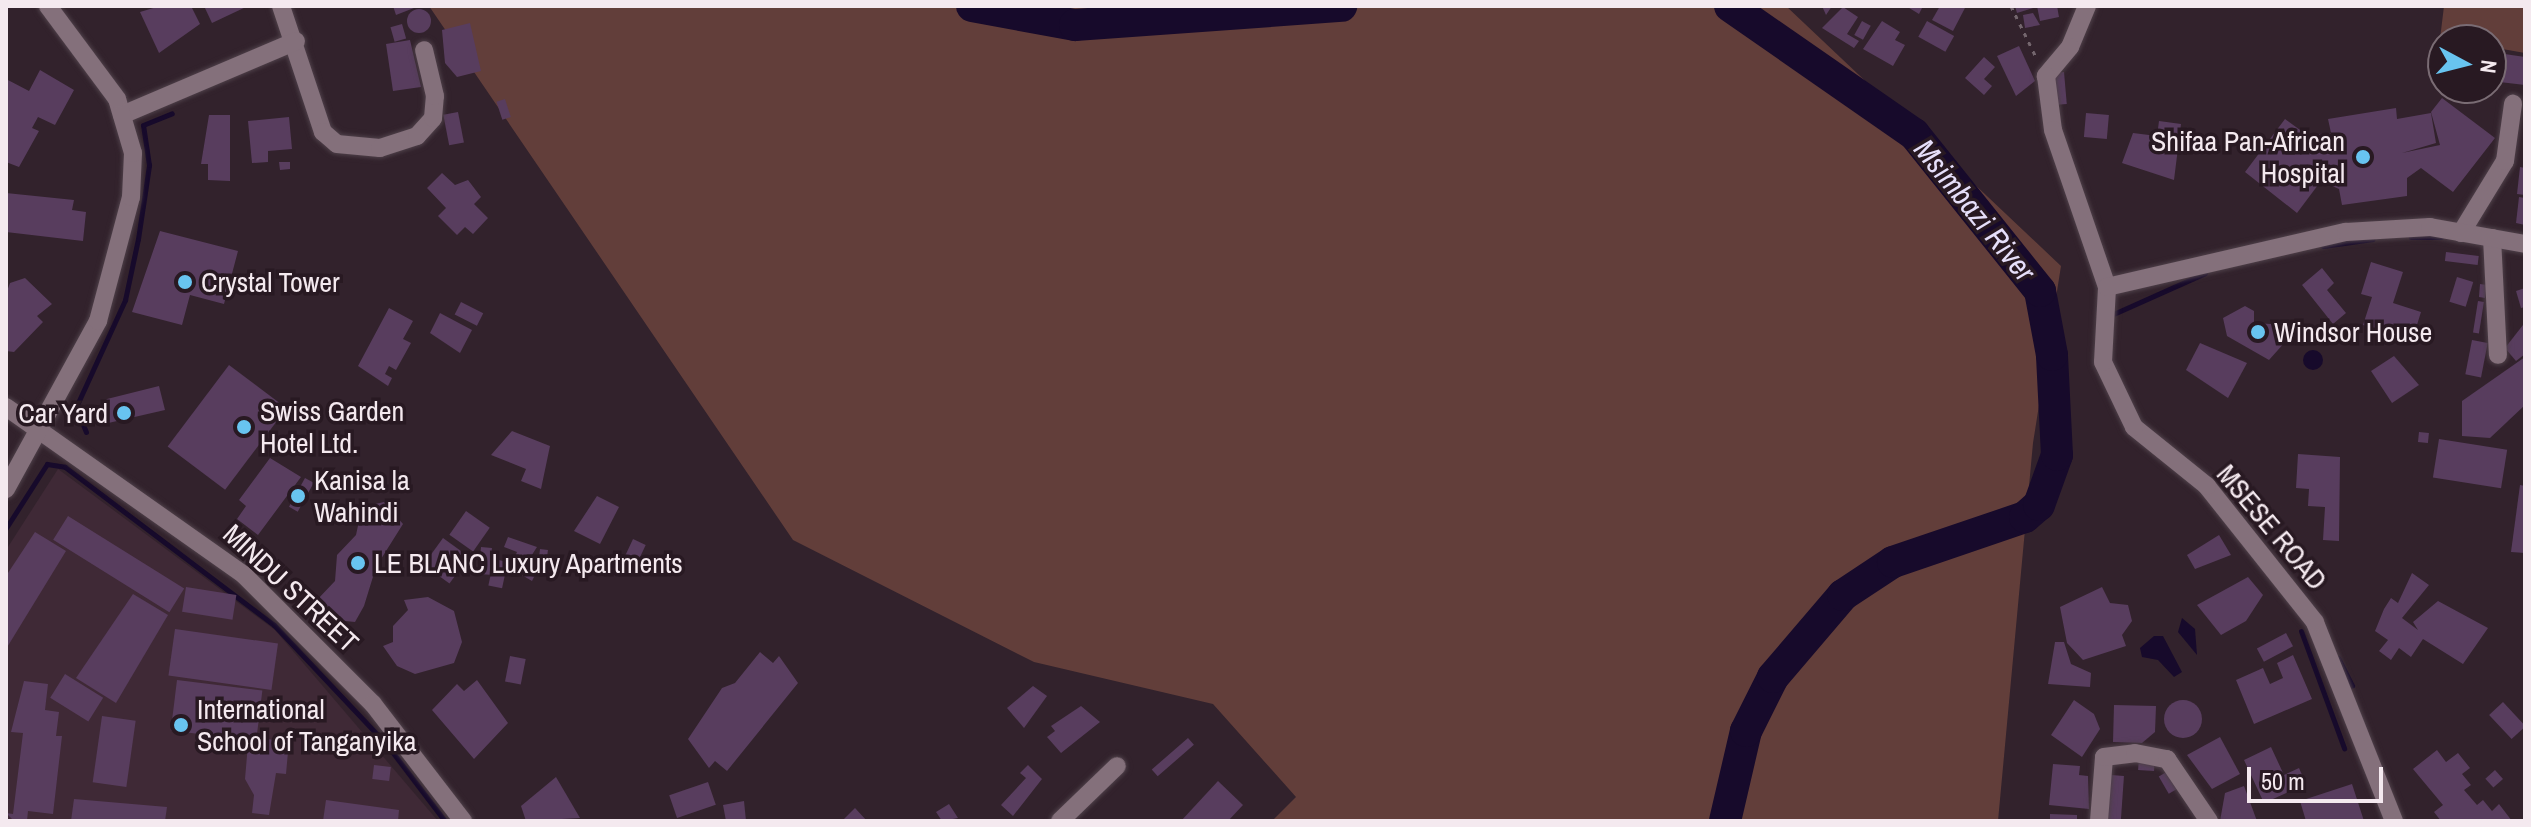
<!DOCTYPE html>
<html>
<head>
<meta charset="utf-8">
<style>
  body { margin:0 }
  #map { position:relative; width:2531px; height:827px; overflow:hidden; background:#32222c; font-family:"Archivo Narrow",sans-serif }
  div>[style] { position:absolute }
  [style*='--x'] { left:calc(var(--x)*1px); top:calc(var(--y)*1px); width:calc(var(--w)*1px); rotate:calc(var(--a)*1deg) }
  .built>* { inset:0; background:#3f2936 }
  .green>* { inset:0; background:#623e3a }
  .water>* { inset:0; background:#170a2b }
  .round { border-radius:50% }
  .stream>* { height:5px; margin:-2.5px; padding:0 2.5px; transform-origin:2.5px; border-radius:2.5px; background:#170a2b }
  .river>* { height:32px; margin:-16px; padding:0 16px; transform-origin:16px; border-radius:16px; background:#170a2b }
  .building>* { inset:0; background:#583d5e; transform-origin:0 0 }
  .path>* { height:3px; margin-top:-1.5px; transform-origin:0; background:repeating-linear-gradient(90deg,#74666e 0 4px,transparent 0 10px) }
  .roads { filter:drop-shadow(0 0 2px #4e4049) drop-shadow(0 0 2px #4e4049) }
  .minor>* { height:18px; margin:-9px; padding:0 9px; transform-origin:9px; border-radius:9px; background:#84707b }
  .dots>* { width:22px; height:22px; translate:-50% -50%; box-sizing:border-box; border:4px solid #281922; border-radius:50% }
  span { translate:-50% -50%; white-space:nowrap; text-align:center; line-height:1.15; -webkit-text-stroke:7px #281922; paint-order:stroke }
  .poi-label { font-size:28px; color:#f4e9ef }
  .right { translate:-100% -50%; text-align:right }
  .left { translate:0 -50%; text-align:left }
  .street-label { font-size:28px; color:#f4e9ef }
  .water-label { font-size:30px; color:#e6dffa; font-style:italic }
  .frame { position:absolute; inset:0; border:8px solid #f4e9ef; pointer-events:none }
  .north { position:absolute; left:2427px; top:24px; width:80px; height:80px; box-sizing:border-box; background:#281922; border:2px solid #7a6c74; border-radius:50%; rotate:97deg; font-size:22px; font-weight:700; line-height:32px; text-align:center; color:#f4e9ef }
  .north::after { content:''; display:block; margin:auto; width:28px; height:36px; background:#68c4f0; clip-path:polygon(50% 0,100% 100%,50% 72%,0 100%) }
  .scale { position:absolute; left:2247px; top:767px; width:136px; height:36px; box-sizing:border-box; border:4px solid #f4e9ef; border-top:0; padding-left:10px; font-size:24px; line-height:28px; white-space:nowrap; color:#f4e9ef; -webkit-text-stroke:6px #281922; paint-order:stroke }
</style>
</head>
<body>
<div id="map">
  <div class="built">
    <i style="clip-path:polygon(58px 469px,275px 630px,438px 821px,6px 821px,6px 550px)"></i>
  </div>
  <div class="green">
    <i style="clip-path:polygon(429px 6px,1786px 6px,2061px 266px,2033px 443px,1998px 821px,1272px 821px,1296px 797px,1213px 704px,1034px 662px,793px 540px)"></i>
    <i style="clip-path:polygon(2444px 6px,2525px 6px,2525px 53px,2491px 47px,2491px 40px,2440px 39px)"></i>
  </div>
  <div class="water">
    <i class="round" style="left:2303px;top:350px;width:20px;height:20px"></i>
    <i style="clip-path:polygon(2182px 618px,2195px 629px,2197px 655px,2178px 632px)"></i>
    <i style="clip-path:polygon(2154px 636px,2163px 636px,2182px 672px,2174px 677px,2158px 660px,2142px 657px,2140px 648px)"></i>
  </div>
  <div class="stream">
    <i style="--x:1744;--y:6;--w:9;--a:77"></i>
    <i style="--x:2411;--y:237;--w:30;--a:0"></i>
    <i style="--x:2323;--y:246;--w:50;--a:-8"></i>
    <i style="--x:2109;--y:316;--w:105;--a:-24.1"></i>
    <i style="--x:86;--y:432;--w:27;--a:-112"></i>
    <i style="--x:76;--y:407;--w:118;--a:-65.4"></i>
    <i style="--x:125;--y:300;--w:62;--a:-78"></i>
    <i style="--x:138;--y:239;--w:75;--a:-81.5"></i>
    <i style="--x:149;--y:165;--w:40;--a:-98.5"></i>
    <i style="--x:143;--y:125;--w:31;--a:-22"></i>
    <i style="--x:6;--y:528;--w:76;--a:-57.4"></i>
    <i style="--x:47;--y:464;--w:18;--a:9"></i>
    <i style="--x:65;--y:467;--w:262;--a:37.1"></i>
    <i style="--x:274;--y:625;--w:165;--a:46.7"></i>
    <i style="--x:387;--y:745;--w:96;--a:52.7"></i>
    <i style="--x:2301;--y:631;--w:125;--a:69.8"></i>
    <i style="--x:2338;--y:658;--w:31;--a:63"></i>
  </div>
  <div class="river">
    <i style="--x:972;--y:6;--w:105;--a:10.5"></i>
    <i style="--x:1075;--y:25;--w:267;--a:-4.1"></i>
    <i style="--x:1725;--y:821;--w:92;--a:-76.9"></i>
    <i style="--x:1746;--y:731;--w:60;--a:-63.4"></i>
    <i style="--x:1773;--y:677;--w:108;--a:-49.5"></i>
    <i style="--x:1843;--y:595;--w:60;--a:-33.4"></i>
    <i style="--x:1893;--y:562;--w:139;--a:-18.8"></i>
    <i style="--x:2025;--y:517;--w:18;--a:-41"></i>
    <i style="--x:2039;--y:505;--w:53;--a:-70.2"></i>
    <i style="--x:2057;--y:455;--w:100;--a:-92.9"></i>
    <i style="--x:2052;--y:355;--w:65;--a:-100.6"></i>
    <i style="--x:2040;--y:291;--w:201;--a:-128.7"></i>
    <i style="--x:1914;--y:134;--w:224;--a:-145.2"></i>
  </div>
  <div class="building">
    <i style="clip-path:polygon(160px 6px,191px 6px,200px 24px,159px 53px,140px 12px)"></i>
    <i style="clip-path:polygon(204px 6px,248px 6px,212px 23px)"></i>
    <i style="clip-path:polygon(393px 6px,419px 6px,396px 15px)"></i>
    <i style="clip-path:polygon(1822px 6px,1832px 6px,1826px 15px)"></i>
    <i style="clip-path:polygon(1906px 6px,1923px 6px,1919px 14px)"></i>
    <i style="clip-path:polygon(1940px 6px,1966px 6px,1953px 31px,1932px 20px)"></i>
    <i style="clip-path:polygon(2015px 6px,2036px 6px,2036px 7px,2017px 13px)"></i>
    <i style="clip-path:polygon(2037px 6px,2057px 6px,2059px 17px,2040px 21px)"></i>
    <i style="clip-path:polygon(1843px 7px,1858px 17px,1847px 34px,1859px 41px,1854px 48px,1822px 28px)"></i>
    <i class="round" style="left:407px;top:9px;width:24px;height:24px"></i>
    <i style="clip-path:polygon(2033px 13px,2040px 25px,2025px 28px,2023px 15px)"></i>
    <i style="left:1862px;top:21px;width:10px;height:16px;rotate:29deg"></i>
    <i style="clip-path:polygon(1882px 21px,1900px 32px,1895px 40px,1905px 45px,1893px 66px,1863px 49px)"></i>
    <i style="left:1927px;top:21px;width:31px;height:18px;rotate:29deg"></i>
    <i style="clip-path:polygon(470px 23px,481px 71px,457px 77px,445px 63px,442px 30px)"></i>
    <i style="left:402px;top:24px;width:15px;height:12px;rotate:74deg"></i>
    <i style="clip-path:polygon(410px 40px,421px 87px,393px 91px,386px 44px)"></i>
    <i style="clip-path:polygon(2019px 46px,2035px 81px,2016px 96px,1997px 56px)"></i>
    <i style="clip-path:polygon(2491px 52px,2525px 57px,2525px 85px,2491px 81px)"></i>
    <i style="clip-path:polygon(1984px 57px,1995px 67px,1984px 79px,1992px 86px,1984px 95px,1965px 78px)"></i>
    <i style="clip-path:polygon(40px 70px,74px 90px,55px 125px,38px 117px,32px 128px,39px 131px,19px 167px,6px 162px,6px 79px,29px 91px)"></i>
    <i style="left:2064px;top:72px;width:32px;height:12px;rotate:85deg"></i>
    <i style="clip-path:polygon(2442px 98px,2495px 138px,2453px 192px,2421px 168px,2407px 178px,2407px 196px,2342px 205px,2339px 189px,2321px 181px,2297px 213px,2245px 172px,2285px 119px,2307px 135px,2331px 133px,2328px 119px,2396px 108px,2397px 119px,2431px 113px,2436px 143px,2402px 153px,2440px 145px,2431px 112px)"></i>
    <i style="left:505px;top:99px;width:19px;height:9px;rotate:72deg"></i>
    <i style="left:458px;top:112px;width:31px;height:15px;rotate:79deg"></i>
    <i style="left:2086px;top:113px;width:23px;height:24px;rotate:5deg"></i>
    <i style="clip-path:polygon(209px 115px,230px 115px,230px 181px,208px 180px,208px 164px,201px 164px)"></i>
    <i style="clip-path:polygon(289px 117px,292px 149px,268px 151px,268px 162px,252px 163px,248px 121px)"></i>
    <i style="clip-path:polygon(2159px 121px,2181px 124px,2174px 180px,2122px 163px,2133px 133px,2157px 136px)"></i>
    <i style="clip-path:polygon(279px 162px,290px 162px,290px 169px,280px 170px)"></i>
    <i style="clip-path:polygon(2520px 167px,2525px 168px,2525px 195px,2517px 194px)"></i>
    <i style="clip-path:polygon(442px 173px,455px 185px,468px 180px,481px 197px,474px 204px,488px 218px,473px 234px,465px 227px,457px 235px,438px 216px,446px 208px,427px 188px)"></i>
    <i style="clip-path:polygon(6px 193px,74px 200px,72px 210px,86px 212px,83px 241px,6px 232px)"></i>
    <i style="clip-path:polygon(2519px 197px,2525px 198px,2525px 225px,2516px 223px)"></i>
    <i style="clip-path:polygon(160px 231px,238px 251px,224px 304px,190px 295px,182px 325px,132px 312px)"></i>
    <i style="left:2446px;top:252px;width:33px;height:9px;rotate:7deg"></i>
    <i style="clip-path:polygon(2371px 262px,2403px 272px,2393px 303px,2421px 312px,2412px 341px,2363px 325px,2372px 297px,2361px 294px)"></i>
    <i style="clip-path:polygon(2322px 268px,2334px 283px,2327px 290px,2346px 313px,2333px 324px,2302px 285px)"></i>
    <i style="left:2457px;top:277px;width:17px;height:26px;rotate:17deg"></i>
    <i style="clip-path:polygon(25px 278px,52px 304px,37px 316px,43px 322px,14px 352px,6px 351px,6px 294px,10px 283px)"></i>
    <i style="clip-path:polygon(2480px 284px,2487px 285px,2485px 298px,2479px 297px)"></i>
    <i style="clip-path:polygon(2525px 288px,2525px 307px,2521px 308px,2516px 291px)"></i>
    <i style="left:2478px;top:301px;width:6px;height:32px;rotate:9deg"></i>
    <i style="left:461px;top:302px;width:25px;height:14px;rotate:27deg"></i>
    <i style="clip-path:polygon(2245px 306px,2254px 311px,2254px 323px,2287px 325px,2286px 341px,2269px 360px,2227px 336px,2223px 318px)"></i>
    <i style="clip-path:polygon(389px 308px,413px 321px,403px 339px,411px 343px,396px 370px,389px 366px,385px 374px,392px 378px,388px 386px,358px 366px)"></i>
    <i style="clip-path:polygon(440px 313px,472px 330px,460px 353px,430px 333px)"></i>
    <i style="clip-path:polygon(2523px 325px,2525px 354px,2516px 361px,2505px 348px)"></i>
    <i style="left:2472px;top:340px;width:16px;height:35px;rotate:11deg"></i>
    <i style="clip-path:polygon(2200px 343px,2247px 363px,2228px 398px,2186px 370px)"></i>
    <i style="clip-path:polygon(2394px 356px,2419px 385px,2392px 403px,2371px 371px)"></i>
    <i style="clip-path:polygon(2525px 357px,2525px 405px,2490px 438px,2462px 436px,2462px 401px)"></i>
    <i style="left:229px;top:365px;width:72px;height:102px;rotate:37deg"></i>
    <i style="clip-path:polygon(159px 386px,165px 410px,104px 424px,100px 407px,107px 399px)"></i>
    <i style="clip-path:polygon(512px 431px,550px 446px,541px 489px,521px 481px,526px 469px,491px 455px)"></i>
    <i style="left:2419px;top:432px;width:10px;height:10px;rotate:6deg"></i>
    <i style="left:2439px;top:439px;width:69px;height:39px;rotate:9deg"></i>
    <i style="clip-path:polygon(2298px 454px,2340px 457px,2339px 541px,2323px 540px,2325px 507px,2308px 506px,2309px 489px,2296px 488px)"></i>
    <i style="clip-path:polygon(270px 458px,301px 477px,258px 535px,237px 519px,246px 506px,239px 500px)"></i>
    <i style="left:305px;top:478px;width:10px;height:33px;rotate:29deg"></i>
    <i style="clip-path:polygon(2520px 485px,2525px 486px,2525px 553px,2511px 552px)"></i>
    <i style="clip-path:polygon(597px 496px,619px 507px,600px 544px,574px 531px)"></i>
    <i style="clip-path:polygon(384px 502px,403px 524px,376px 567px,364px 606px,355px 622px,326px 619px,316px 601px,335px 581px,337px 555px,356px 535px,362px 507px)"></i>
    <i style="left:466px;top:511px;width:29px;height:29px;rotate:35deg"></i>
    <i style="left:68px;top:516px;width:137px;height:28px;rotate:32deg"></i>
    <i style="clip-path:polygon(35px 532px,66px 551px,6px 649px,6px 576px)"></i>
    <i style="clip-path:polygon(2219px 535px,2231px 555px,2195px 569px,2187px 555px)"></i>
    <i style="clip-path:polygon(508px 537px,537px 547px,528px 561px,540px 565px,532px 581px,510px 568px,517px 552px,504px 547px)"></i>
    <i style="left:443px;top:538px;width:32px;height:33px;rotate:36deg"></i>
    <i style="left:633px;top:539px;width:14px;height:18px;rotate:25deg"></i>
    <i style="left:481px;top:547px;width:11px;height:27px;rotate:5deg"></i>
    <i style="left:540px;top:549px;width:8px;height:13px;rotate:7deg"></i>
    <i style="left:494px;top:559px;width:14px;height:27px;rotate:12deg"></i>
    <i style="clip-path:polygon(2412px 573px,2429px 585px,2402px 618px,2418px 630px,2413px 622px,2438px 601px,2488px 628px,2463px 664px,2423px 639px,2411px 657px,2399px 648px,2391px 660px,2379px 651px,2388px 640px,2375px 631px,2384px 609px,2391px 598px,2398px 603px)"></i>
    <i style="clip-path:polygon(2248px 577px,2263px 595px,2246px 621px,2221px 635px,2197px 605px)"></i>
    <i style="left:186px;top:587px;width:51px;height:25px;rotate:9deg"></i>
    <i style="clip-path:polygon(2102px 587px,2110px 603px,2128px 605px,2132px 621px,2122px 635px,2126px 646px,2083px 660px,2067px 643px,2060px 607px)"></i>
    <i style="clip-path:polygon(133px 594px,168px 615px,116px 703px,76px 678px)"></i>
    <i style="clip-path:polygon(428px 597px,454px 611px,462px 642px,454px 663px,415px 674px,397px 666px,383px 646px,393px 642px,393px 626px,408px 610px,404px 600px)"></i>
    <i style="left:175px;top:629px;width:104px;height:47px;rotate:8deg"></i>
    <i style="left:2286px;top:633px;width:15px;height:33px;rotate:62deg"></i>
    <i style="clip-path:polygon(2055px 642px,2064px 642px,2071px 664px,2091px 673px,2090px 687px,2048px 684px)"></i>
    <i style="clip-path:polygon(760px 652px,773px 663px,779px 656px,798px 683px,727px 771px,715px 761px,709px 768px,688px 739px,722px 688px,735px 683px)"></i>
    <i style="clip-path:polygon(2293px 655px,2312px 699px,2254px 724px,2236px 680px,2263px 668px,2270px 684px,2283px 678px,2277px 663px)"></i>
    <i style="left:510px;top:656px;width:16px;height:26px;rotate:11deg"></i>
    <i style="left:65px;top:674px;width:45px;height:28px;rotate:32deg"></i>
    <i style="left:177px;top:680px;width:86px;height:51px;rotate:7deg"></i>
    <i style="clip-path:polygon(477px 680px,508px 723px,474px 759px,432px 710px,457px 684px,464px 691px)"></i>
    <i style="clip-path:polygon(24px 681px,48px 684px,45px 710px,59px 712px,56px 736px,62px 736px,53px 814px,28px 811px,27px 821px,14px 821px,6px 813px,13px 814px,23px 733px,11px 732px)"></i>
    <i style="clip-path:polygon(1033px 686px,1047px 696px,1024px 728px,1007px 708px)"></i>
    <i style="clip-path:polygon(2074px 700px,2094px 714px,2100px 729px,2082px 757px,2051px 735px)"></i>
    <i class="round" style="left:2164px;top:700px;width:38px;height:38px"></i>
    <i style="left:2503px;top:702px;width:33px;height:19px;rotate:47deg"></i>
    <i style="clip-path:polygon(2114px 705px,2156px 706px,2155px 732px,2142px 743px,2113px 742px)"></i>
    <i style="clip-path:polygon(1081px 706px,1100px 722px,1061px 753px,1047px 737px,1055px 731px,1051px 726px)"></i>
    <i style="left:102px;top:716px;width:34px;height:67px;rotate:8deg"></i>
    <i style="clip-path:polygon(2220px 737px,2240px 774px,2212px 789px,2187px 755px)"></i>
    <i style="left:1188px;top:738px;width:9px;height:48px;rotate:49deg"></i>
    <i style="clip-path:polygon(265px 739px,289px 741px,286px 774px,276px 773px,269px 815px,252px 813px,254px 795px,245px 779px,248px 744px,264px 746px)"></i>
    <i style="clip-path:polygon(2271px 747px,2284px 775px,2299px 768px,2306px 784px,2264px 803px,2244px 760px)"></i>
    <i style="clip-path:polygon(2437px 750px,2446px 762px,2458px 753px,2470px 768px,2462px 774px,2471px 785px,2464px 790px,2477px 805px,2483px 800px,2492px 811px,2499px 804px,2512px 821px,2441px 821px,2434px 812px,2443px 805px,2413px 769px)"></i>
    <i style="left:2139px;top:757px;width:16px;height:13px;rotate:4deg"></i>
    <i style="clip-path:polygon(2053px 764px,2080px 766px,2079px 775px,2088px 776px,2089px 809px,2049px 805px)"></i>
    <i style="left:374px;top:765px;width:17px;height:14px;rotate:7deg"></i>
    <i style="clip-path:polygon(1028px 765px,1042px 779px,1013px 816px,1001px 805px,1026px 778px,1020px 773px)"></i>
    <i style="left:2170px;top:770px;width:20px;height:13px;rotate:60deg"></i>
    <i style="left:2495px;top:770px;width:12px;height:13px;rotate:48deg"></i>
    <i style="left:2111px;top:775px;width:13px;height:45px;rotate:4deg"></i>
    <i style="clip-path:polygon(556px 777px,580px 818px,526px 821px,521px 806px)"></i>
    <i style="clip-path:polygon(1218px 781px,1243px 805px,1228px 821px,1181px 821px)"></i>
    <i style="left:708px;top:782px;width:24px;height:41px;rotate:71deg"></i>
    <i style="clip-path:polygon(2352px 784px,2364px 821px,2306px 821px,2300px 801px)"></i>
    <i style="clip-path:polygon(2244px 786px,2257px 821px,2220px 821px,2225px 793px)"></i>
    <i style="clip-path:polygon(74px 799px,167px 807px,165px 821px,71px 821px)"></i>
    <i style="clip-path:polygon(326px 800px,399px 810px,398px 821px,323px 821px)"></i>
    <i style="clip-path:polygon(744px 801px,746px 821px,726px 821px,723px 805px)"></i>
    <i style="clip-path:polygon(949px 804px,958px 818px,942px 821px,936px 812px)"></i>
    <i style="clip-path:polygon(855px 808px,867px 821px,842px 821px)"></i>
    <i style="clip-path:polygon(2050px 814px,2077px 815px,2077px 821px,2050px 821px)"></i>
  </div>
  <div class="path">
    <i style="--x:2011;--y:6;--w:59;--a:63.9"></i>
  </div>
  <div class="roads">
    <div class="minor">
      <i style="--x:281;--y:6;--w:133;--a:71.6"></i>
      <i style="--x:323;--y:132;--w:18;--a:41"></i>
      <i style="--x:337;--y:144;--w:43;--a:5.3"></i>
      <i style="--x:380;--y:148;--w:39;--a:-18"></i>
      <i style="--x:417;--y:136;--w:24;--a:-48"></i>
      <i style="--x:433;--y:118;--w:22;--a:-85"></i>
      <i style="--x:435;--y:96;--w:47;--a:-103.4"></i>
      <i style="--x:2087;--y:6;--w:44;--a:112.5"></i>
      <i style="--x:2070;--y:47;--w:38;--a:130"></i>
      <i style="--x:2046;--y:76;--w:54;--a:82.6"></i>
      <i style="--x:2053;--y:130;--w:166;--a:71"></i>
      <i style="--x:122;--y:115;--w:189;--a:-23"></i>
      <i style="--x:2461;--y:233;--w:84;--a:-58.6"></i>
      <i style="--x:2505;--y:161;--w:58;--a:-82"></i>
      <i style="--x:2492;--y:238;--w:117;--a:87.1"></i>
      <i style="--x:6;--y:407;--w:291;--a:35.2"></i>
      <i style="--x:244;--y:575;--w:182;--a:45"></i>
      <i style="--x:373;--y:704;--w:148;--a:52.4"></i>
      <i style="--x:6;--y:489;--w:192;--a:-61.3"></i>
      <i style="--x:98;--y:321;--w:128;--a:-75.1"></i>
      <i style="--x:131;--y:197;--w:44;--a:-87.4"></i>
      <i style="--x:133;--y:153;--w:56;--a:-106.5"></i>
      <i style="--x:117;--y:99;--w:116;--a:-126.6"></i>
      <i style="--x:1060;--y:821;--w:79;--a:-44"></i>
      <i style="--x:2099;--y:821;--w:64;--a:-85.5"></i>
      <i style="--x:2104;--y:757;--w:31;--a:-7"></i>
      <i style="--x:2135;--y:753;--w:33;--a:11"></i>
      <i style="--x:2167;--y:759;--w:75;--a:55.9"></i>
      <i style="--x:2394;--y:821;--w:214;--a:-111.7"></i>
      <i style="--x:2315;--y:622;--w:174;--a:-128.5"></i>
      <i style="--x:2207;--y:486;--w:94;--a:-141.1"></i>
      <i style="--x:2134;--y:427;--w:72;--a:-115.5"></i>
      <i style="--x:2103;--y:362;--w:75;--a:-86.9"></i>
      <i style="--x:2107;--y:287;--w:245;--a:-13"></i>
      <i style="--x:2346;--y:232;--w:84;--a:-3.4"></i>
      <i style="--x:2430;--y:227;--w:97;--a:10.1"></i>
    </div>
  </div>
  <div class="dots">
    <i style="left:2363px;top:157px;background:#68c4f0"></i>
    <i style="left:185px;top:282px;background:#68c4f0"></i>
    <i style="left:2258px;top:332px;background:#68c4f0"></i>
    <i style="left:124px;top:413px;background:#68c4f0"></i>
    <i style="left:244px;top:427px;background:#68c4f0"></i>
    <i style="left:298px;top:496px;background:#68c4f0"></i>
    <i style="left:358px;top:563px;background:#68c4f0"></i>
    <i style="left:181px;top:725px;background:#68c4f0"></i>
  </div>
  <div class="poi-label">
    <span class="right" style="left:2345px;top:157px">Shifaa Pan-African<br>Hospital</span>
    <span class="left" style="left:201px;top:282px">Crystal Tower</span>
    <span class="left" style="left:2274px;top:332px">Windsor House</span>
    <span class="left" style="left:260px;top:427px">Swiss Garden<br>Hotel Ltd.</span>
    <span class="right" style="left:108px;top:413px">Car Yard</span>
    <span class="left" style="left:314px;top:496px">Kanisa la<br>Wahindi</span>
    <span class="left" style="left:374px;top:563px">LE BLANC Luxury Apartments</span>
    <span class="left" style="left:197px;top:725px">International<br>School of Tanganyika</span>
  </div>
  <div class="street-label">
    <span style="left:2272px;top:527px;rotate:50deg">MSESE ROAD</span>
    <span style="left:291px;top:588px;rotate:43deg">MINDU STREET</span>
  </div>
  <div class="water-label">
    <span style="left:1975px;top:210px;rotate:51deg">Msimbazi River</span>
  </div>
  <div class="frame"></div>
  <div class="north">N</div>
  <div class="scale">50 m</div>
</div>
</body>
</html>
